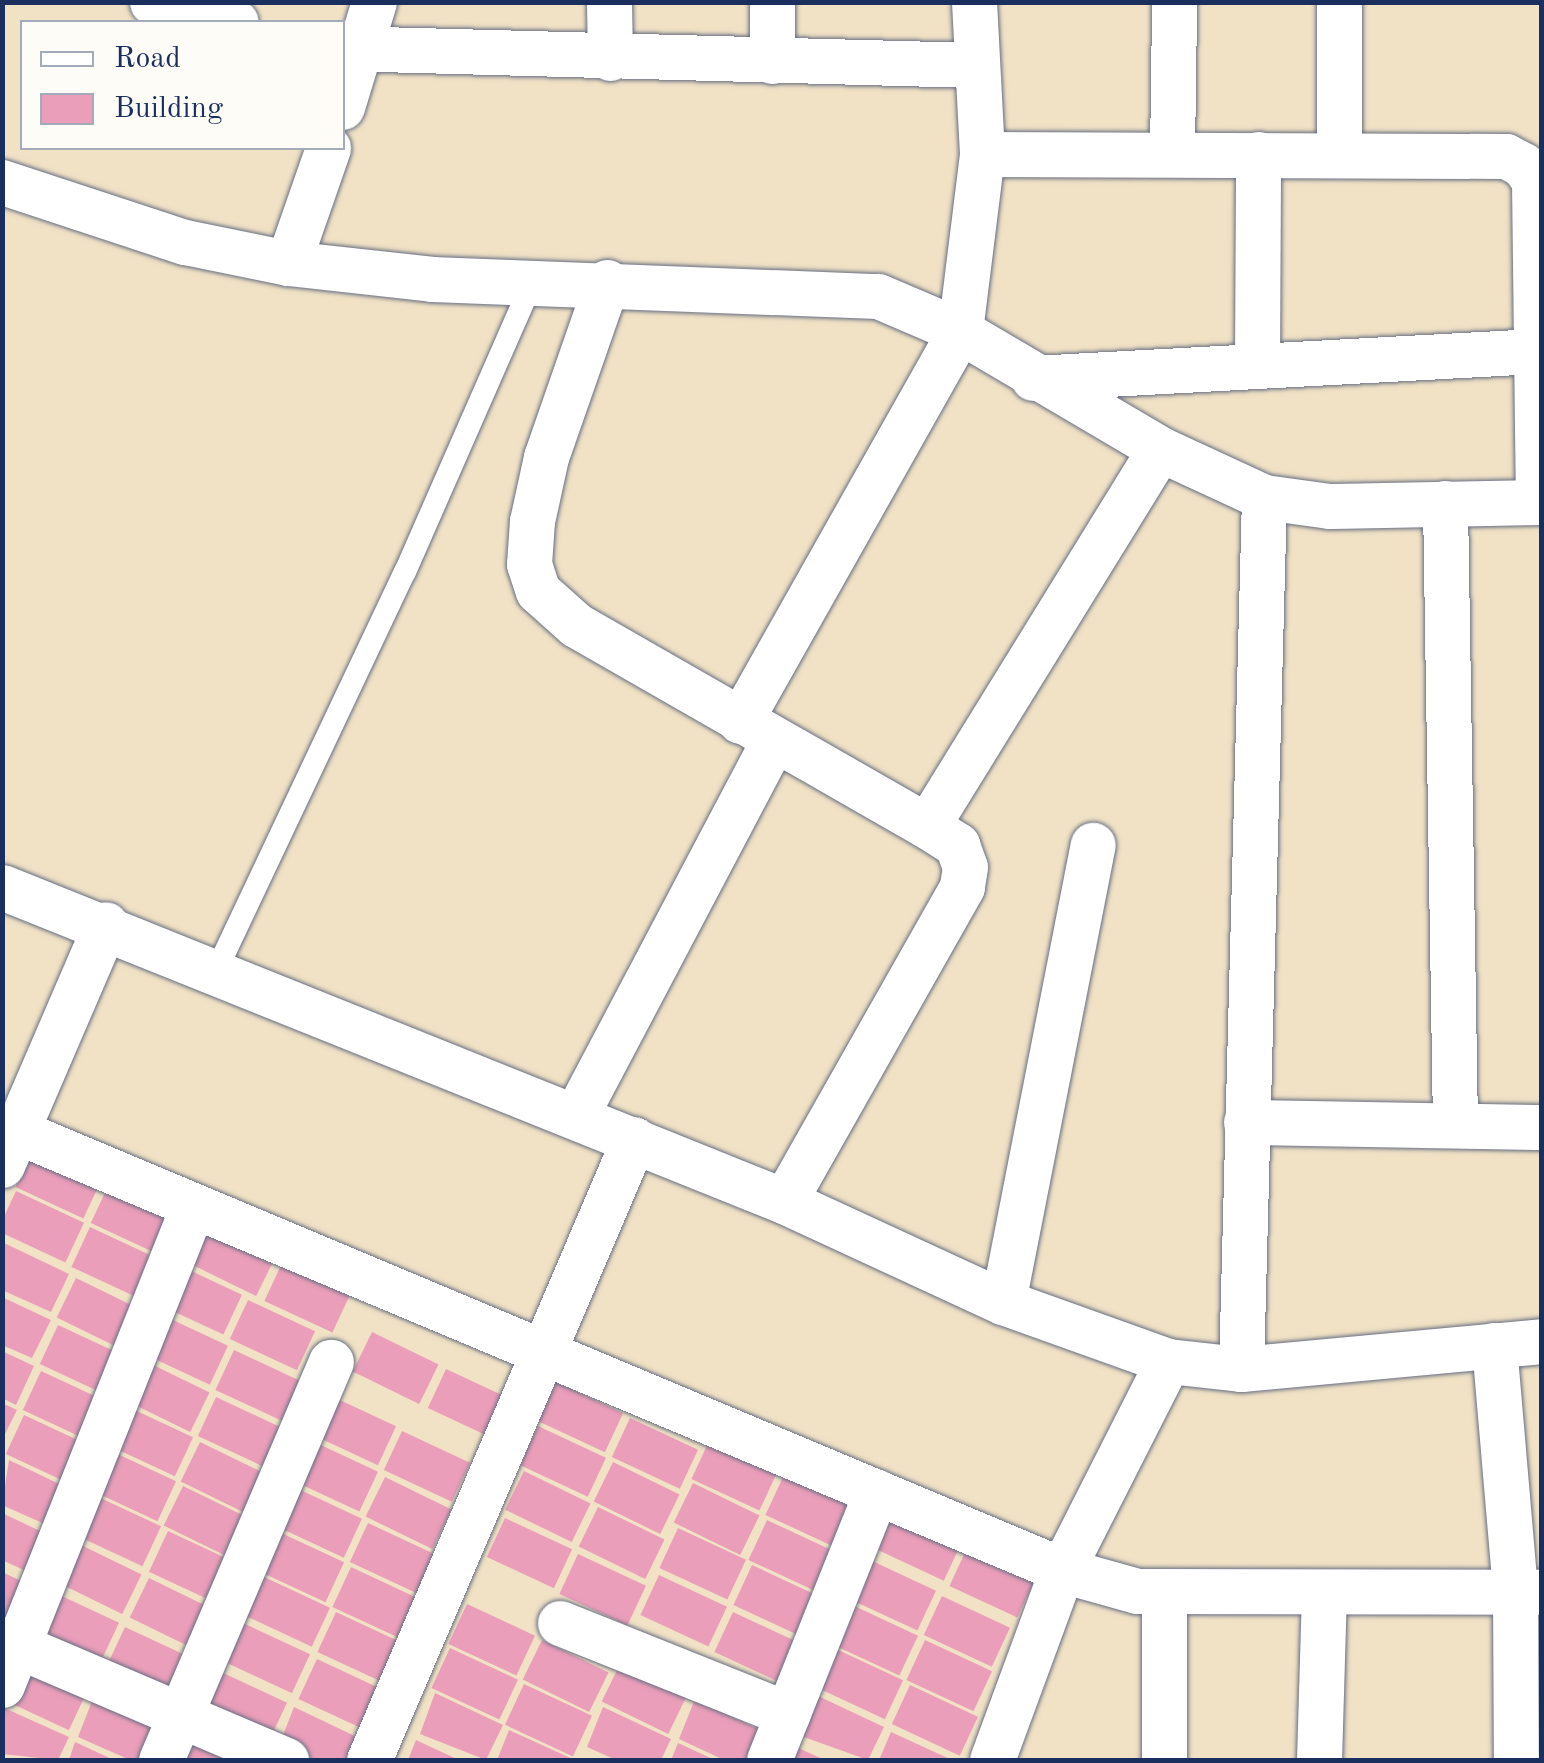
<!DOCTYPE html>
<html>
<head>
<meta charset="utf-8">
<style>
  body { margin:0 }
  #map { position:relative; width:1544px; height:1763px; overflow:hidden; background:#f1e2c5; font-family:"Old Standard TT",serif }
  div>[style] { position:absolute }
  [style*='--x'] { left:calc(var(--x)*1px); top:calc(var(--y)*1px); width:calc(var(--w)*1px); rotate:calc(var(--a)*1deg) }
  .building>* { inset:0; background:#eb9eb9; transform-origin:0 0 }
  .roads { filter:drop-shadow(0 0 2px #666e82) drop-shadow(0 0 2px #666e82) }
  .lane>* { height:22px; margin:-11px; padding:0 11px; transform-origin:11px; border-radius:11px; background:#fff }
  .street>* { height:45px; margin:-22.5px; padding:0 22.5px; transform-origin:22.5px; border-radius:22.5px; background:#fff }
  span { translate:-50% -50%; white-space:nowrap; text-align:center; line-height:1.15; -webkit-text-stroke:8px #fdfcf7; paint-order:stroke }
  .frame { position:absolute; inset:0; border:5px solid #1b2f5e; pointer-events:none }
  .legend { position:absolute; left:20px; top:20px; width:325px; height:130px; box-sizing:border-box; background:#fdfcf7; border:2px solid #a3aaba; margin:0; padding:12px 18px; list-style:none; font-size:30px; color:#1b2f5e }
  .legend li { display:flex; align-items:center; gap:20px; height:50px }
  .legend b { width:50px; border:2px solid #a3aaba }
</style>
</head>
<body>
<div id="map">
  <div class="building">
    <i style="left:34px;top:1147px;width:75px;height:44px;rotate:25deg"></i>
    <i style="left:109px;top:1184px;width:74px;height:43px;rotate:25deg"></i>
    <i style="left:16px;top:1191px;width:75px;height:44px;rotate:25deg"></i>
    <i style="left:209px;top:1224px;width:74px;height:44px;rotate:26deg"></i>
    <i style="left:90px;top:1227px;width:75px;height:44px;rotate:25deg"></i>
    <i style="clip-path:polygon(2px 1242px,69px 1274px,51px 1312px,2px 1290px)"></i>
    <i style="left:283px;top:1261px;width:75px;height:44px;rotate:25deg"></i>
    <i style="left:174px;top:1263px;width:75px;height:44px;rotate:25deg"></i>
    <i style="left:76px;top:1278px;width:74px;height:44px;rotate:26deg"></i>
    <i style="clip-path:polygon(2px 1297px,51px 1320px,32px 1358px,2px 1345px)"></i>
    <i style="left:248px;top:1300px;width:74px;height:43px;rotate:25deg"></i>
    <i style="left:160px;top:1314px;width:75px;height:43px;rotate:25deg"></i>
    <i style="left:58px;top:1325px;width:74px;height:43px;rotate:25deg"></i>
    <i style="left:372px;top:1332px;width:74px;height:44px;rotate:26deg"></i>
    <i style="left:234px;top:1350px;width:75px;height:44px;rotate:25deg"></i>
    <i style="clip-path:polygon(2px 1351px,34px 1366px,16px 1405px,2px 1398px)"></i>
    <i style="left:143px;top:1360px;width:74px;height:44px;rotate:26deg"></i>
    <i style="left:446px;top:1369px;width:75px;height:43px;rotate:25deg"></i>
    <i style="left:41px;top:1371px;width:74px;height:43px;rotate:25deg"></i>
    <i style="left:556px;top:1382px;width:74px;height:43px;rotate:25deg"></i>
    <i style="left:329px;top:1395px;width:74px;height:43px;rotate:25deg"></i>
    <i style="left:216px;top:1397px;width:75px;height:43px;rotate:25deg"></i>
    <i style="clip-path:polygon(2px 1403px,17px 1410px,2px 1440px)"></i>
    <i style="left:126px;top:1406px;width:74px;height:43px;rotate:25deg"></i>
    <i style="left:24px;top:1415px;width:74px;height:43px;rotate:25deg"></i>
    <i style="left:630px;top:1418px;width:75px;height:43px;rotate:25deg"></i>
    <i style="left:538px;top:1426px;width:75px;height:43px;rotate:25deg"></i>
    <i style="left:402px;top:1431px;width:75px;height:43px;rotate:25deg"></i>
    <i style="left:710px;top:1439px;width:75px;height:44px;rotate:25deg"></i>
    <i style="left:310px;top:1440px;width:75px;height:44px;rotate:25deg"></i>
    <i style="left:200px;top:1442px;width:74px;height:44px;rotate:26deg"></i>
    <i style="left:109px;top:1450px;width:74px;height:44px;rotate:25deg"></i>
    <i style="clip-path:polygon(9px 1460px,76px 1492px,58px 1530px,2px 1505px)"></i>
    <i style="left:613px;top:1462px;width:74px;height:44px;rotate:26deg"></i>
    <i style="left:524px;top:1471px;width:74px;height:43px;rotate:26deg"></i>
    <i style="left:784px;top:1475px;width:75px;height:44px;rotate:25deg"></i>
    <i style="left:385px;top:1477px;width:74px;height:44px;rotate:26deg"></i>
    <i style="left:693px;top:1483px;width:74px;height:44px;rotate:26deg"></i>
    <i style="left:183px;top:1486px;width:74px;height:44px;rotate:26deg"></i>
    <i style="left:294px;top:1487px;width:75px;height:43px;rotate:25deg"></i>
    <i style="left:94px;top:1495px;width:74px;height:44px;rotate:25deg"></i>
    <i style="left:598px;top:1507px;width:74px;height:44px;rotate:26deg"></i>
    <i style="left:894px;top:1510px;width:75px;height:43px;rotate:25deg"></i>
    <i style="clip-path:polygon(2px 1513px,57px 1539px,39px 1577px,2px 1560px)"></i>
    <i style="left:505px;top:1518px;width:74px;height:43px;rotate:25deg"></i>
    <i style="left:767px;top:1520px;width:75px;height:44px;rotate:25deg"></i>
    <i style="left:368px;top:1523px;width:75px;height:43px;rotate:25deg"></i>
    <i style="left:678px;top:1528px;width:75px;height:44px;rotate:25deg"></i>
    <i style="left:168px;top:1531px;width:75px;height:45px;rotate:25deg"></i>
    <i style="left:277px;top:1531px;width:74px;height:44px;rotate:25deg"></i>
    <i style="left:75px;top:1542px;width:74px;height:44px;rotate:26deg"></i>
    <i style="left:968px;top:1546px;width:75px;height:44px;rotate:25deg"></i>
    <i style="left:578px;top:1554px;width:75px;height:44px;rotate:25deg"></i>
    <i style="left:868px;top:1559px;width:75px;height:44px;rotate:25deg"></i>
    <i style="left:752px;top:1565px;width:75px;height:44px;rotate:25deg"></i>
    <i style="left:351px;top:1567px;width:75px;height:44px;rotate:25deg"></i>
    <i style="clip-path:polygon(2px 1572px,34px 1587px,16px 1626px,2px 1620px)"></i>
    <i style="left:659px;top:1575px;width:75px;height:44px;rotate:25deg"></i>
    <i style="left:262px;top:1576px;width:75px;height:43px;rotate:25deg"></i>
    <i style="left:149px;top:1578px;width:74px;height:44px;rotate:26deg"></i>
    <i style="left:51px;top:1591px;width:75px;height:43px;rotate:25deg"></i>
    <i style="left:942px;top:1596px;width:75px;height:43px;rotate:25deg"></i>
    <i style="left:467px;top:1604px;width:75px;height:44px;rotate:25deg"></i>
    <i style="left:850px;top:1604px;width:75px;height:44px;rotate:25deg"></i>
    <i style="left:336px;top:1612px;width:75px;height:44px;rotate:25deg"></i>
    <i style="left:733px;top:1612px;width:74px;height:44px;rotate:25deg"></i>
    <i style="left:243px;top:1623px;width:74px;height:43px;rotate:25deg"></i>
    <i style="left:125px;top:1627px;width:74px;height:43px;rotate:25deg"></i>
    <i style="left:542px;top:1640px;width:74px;height:44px;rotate:26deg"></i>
    <i style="left:925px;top:1640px;width:74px;height:44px;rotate:25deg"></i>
    <i style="left:450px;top:1648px;width:75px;height:44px;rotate:25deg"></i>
    <i style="left:836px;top:1649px;width:74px;height:43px;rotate:25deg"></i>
    <i style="left:317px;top:1659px;width:75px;height:44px;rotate:25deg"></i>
    <i style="left:20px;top:1660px;width:74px;height:43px;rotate:25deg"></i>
    <i style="left:621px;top:1662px;width:74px;height:44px;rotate:26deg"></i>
    <i style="left:219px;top:1671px;width:75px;height:44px;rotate:25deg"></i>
    <i style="left:524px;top:1684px;width:75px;height:45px;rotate:25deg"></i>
    <i style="left:910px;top:1685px;width:75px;height:43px;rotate:25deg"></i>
    <i style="clip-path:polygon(435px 1693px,503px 1725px,486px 1760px,420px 1734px)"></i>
    <i style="clip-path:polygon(816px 1695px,884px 1727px,868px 1760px,801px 1736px)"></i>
    <i style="clip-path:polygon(94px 1696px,161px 1727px,146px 1760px,130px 1760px,78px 1737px)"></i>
    <i style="clip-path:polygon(695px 1699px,762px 1731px,748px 1760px,724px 1760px,679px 1739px)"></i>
    <i style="clip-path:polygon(2px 1707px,69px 1737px,58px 1760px,2px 1754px)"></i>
    <i style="clip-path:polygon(294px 1707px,361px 1739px,351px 1760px,304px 1760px,278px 1748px)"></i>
    <i style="clip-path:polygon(603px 1707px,671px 1739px,661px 1760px,616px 1760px,587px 1747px)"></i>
    <i style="clip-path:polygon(181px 1728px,250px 1760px,168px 1760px)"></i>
    <i style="clip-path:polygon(509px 1730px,575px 1760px,497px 1760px)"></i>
    <i style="clip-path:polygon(891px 1732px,952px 1760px,879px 1760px)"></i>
    <i style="clip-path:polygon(416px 1740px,459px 1760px,408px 1760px)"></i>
    <i style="clip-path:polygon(75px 1742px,114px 1760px,69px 1760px)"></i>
    <i style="clip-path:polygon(678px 1743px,715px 1760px,671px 1760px)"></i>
    <i style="clip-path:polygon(796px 1747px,825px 1760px,790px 1760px)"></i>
  </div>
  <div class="roads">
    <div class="lane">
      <i style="--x:217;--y:969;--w:439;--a:-64.7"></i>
      <i style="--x:405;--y:572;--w:318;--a:-66.3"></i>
    </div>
    <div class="street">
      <i style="--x:152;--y:2;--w:86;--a:13.4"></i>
      <i style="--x:609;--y:2;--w:56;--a:89"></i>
      <i style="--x:1339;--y:2;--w:153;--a:90"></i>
      <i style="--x:342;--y:48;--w:634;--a:1.54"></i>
      <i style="--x:772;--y:61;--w:59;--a:-90"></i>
      <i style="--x:342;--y:107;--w:110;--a:-73.1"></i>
      <i style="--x:982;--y:154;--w:524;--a:0.22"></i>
      <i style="--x:1506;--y:156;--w:19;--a:28"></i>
      <i style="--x:1523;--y:165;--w:19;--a:55"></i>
      <i style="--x:1534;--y:181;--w:321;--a:89.3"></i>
      <i style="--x:1172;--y:154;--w:152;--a:-89.2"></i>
      <i style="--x:2;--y:182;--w:193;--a:18.2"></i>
      <i style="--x:185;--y:242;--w:105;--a:11.5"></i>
      <i style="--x:288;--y:263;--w:145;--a:6.3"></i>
      <i style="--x:432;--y:279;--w:446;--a:2.2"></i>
      <i style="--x:878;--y:296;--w:89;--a:23.1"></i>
      <i style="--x:960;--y:331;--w:232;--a:30.5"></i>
      <i style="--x:1160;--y:449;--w:115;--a:24.8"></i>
      <i style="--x:1264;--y:497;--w:66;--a:7.9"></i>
      <i style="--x:1329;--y:506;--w:213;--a:-1.1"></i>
      <i style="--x:288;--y:263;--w:122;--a:-70.8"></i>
      <i style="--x:607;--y:282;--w:185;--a:109.2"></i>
      <i style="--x:546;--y:457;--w:66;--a:102.3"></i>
      <i style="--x:532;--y:521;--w:43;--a:94"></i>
      <i style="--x:529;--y:564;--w:28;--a:72"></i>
      <i style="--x:538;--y:591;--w:51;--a:41.8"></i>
      <i style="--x:576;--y:625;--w:404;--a:29.8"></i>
      <i style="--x:927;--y:826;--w:36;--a:32"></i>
      <i style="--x:957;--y:845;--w:23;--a:70"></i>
      <i style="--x:965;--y:867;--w:20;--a:99"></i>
      <i style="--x:962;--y:887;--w:361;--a:119.5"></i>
      <i style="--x:1257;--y:366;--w:212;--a:-89.7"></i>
      <i style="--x:1033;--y:378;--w:505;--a:-3.07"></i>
      <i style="--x:1445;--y:503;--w:622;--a:89.08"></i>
      <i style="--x:740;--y:721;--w:448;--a:-60.6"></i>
      <i style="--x:960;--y:331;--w:178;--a:-82.9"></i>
      <i style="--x:982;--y:154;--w:152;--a:-93"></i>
      <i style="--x:927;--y:826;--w:443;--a:-58.3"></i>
      <i style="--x:2;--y:887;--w:843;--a:21.88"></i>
      <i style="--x:784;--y:1201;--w:241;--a:24.8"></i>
      <i style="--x:1003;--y:1302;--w:175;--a:19.7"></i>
      <i style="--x:1168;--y:1361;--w:73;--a:6.3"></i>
      <i style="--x:1241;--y:1369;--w:302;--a:-5.3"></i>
      <i style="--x:576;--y:1115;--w:424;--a:-62.2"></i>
      <i style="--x:1246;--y:1122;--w:296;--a:1"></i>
      <i style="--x:2;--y:1125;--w:1150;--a:22.77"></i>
      <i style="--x:1062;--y:1570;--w:78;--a:15.6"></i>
      <i style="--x:1137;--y:1591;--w:405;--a:0.1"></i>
      <i style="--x:2;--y:1165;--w:262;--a:-66.7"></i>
      <i style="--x:1003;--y:1302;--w:466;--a:-78.9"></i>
      <i style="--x:1494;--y:1345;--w:248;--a:85.1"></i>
      <i style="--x:1515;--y:1592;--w:168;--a:89.7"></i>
      <i style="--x:1241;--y:1369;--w:872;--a:-88.49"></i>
      <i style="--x:560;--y:1623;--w:245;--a:21.8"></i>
      <i style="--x:2;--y:1639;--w:309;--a:23.1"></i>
      <i style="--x:2;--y:1685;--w:516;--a:-68.26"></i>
      <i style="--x:161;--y:1760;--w:433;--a:-66.9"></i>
      <i style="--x:369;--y:1760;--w:675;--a:-66.89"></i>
      <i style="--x:769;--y:1760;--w:289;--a:-68.2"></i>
      <i style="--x:992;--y:1760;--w:202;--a:-69.8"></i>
      <i style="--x:1062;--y:1570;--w:234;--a:-63.1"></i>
      <i style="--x:1164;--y:1760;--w:169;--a:-90"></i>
      <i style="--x:1319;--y:1760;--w:168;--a:-88.3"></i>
    </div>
  </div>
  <div class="frame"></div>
  <ul class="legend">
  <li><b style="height:12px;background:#fff"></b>Road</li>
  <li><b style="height:28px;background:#eb9eb9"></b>Building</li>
  </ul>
</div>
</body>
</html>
